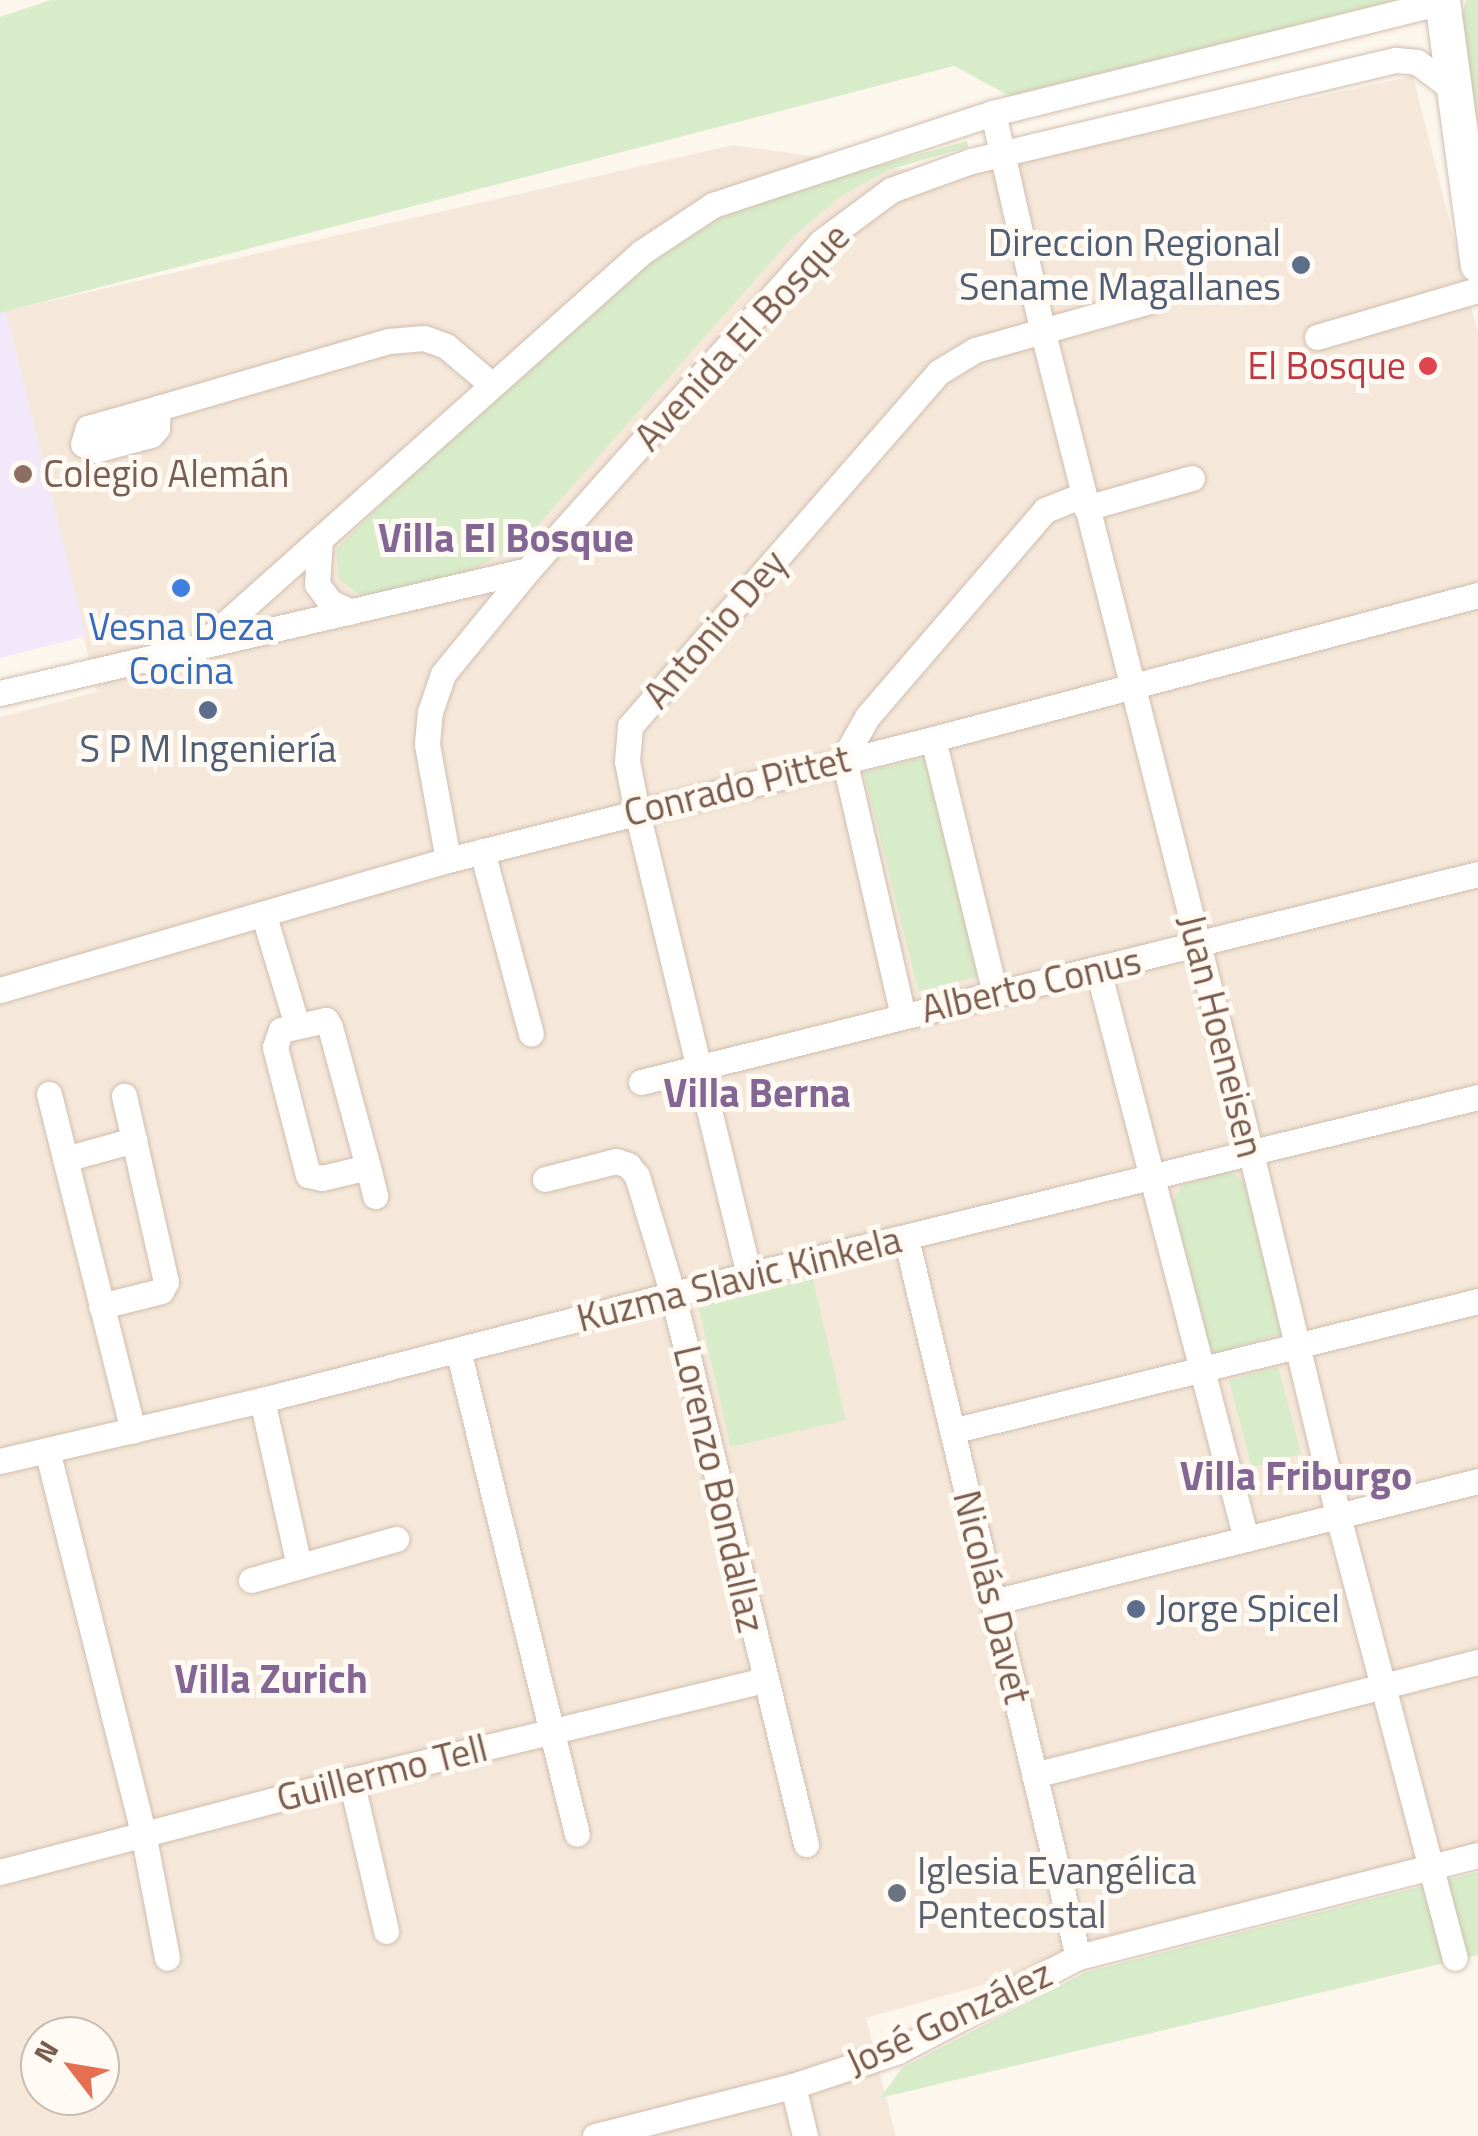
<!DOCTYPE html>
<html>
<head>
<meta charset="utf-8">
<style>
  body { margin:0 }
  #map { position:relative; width:1478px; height:2136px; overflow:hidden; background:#fdf6ec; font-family:"Titillium Web",sans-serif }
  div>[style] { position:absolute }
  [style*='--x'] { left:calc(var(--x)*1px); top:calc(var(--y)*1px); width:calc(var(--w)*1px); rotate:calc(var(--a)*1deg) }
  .residential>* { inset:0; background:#f5e8da }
  .education>* { inset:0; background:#f3e8fa }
  .green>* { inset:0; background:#d8ecc9; transform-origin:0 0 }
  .roads { filter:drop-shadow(0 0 2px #d1beb0) drop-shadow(0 0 2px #d1beb0) }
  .minor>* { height:25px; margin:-12.5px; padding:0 12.5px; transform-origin:12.5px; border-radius:12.5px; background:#fff }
  .secondary>* { height:35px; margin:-17.5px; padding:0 17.5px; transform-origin:17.5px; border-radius:17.5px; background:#fff }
  .dots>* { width:28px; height:28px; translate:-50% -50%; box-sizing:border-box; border:5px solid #fffaf3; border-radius:50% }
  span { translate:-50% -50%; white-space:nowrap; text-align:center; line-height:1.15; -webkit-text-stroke:10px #fffaf3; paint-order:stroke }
  .service-label { font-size:38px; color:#4e5e75 }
  .right { translate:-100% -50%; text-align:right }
  .left { translate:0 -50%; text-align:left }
  .street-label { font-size:38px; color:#7a5c4d }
  .health-label { font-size:38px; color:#be3a42 }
  .education-label { font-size:38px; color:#785e54 }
  .shop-label { font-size:38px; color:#366cbe }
  .worship-label { font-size:38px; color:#5b616d }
  .neighbourhood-label { font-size:40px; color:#846695; font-weight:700 }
  .north { position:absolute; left:20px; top:2016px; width:100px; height:100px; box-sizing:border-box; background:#fffaf3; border:2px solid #cabbb1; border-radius:50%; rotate:301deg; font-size:28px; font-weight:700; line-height:40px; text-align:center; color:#7a5c4d }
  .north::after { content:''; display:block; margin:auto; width:35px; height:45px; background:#e76f51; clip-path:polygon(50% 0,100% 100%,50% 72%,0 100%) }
</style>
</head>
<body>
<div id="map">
  <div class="residential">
    <i style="clip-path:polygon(evenodd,1413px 76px,1478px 334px,1478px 1845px,866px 2018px,896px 2136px,0 2136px,0 717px,97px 692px,6px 311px,733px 145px,952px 176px,1413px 76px,40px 2036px,100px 2036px,100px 2096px,40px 2096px,40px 2036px)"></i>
  </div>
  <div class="education">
    <i style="clip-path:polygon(6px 311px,86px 636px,0 658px,0 313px)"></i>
  </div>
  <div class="green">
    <i style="clip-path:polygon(51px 0,1397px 0,1010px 96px,954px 66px,0 313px,0 17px)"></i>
    <i style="clip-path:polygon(1466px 0,1478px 0,1478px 122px,1470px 110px,1456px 36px)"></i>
    <i style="clip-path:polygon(967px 141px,968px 147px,888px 170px,841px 196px,793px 237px,522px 543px,464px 574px,364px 598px,339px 580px,336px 549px,485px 403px,632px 275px,719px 219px,815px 183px)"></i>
    <i style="left:926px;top:757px;width:226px;height:64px;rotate:76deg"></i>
    <i style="clip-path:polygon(1225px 1172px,1236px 1175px,1251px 1190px,1282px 1333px,1218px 1354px,1209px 1351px,1171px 1206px,1182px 1185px)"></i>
    <i style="left:813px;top:1279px;width:145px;height:118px;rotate:77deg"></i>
    <i style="left:1278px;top:1367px;width:90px;height:51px;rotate:75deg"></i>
    <i style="clip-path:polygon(1478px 1872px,1478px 1955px,880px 2098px,902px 2068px,1086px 1972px)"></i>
  </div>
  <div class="roads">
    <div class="minor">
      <i style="--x:993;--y:113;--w:221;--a:77.2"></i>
      <i style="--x:1042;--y:329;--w:850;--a:75.77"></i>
      <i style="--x:1251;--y:1153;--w:373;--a:76.5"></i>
      <i style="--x:1338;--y:1516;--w:457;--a:75.2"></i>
      <i style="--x:1317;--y:337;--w:168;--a:-16.3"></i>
      <i style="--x:158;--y:408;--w:20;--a:93"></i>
      <i style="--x:157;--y:428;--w:9;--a:131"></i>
      <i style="--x:151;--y:435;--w:58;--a:165"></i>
      <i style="--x:95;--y:450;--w:13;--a:-153"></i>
      <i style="--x:83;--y:444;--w:17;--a:-73"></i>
      <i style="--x:88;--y:428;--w:73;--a:-15.9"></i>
      <i style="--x:158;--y:408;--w:241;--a:-16.2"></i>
      <i style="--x:389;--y:341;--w:35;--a:-5"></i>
      <i style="--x:424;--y:338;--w:23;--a:20"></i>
      <i style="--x:446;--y:346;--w:60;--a:40.3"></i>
      <i style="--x:1086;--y:508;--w:110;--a:-15.8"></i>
      <i style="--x:320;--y:539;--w:45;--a:93.8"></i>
      <i style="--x:317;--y:584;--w:22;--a:54"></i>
      <i style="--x:330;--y:602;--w:23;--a:25"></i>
      <i style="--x:199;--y:647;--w:594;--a:-41.72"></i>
      <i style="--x:642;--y:252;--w:85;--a:-33.5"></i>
      <i style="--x:713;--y:205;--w:295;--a:-18.2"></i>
      <i style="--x:993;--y:113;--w:463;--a:-13.9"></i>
      <i style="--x:0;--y:693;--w:542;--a:-13.11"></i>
      <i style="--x:933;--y:739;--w:261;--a:76.3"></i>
      <i style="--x:482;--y:851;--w:189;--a:75"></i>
      <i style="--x:448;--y:860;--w:118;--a:-100.3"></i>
      <i style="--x:427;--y:744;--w:32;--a:-85"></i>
      <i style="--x:430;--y:712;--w:40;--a:-71.1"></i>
      <i style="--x:443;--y:674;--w:134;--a:-50.7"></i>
      <i style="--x:528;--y:570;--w:440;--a:-48.2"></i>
      <i style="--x:821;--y:242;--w:87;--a:-36.6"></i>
      <i style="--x:891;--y:190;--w:85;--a:-19.9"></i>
      <i style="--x:971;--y:161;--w:437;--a:-13.4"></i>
      <i style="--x:1396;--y:60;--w:21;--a:5"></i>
      <i style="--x:1417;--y:62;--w:45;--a:36.9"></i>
      <i style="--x:264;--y:916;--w:114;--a:73.2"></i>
      <i style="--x:1098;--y:970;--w:588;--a:75.42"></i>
      <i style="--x:0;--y:990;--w:466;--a:-16.2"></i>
      <i style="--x:448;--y:860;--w:500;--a:-14"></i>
      <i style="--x:933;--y:739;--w:564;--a:-14.8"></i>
      <i style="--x:903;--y:1016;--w:265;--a:-102.9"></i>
      <i style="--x:844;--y:758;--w:47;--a:-60.7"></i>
      <i style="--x:867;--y:717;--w:273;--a:-49.3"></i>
      <i style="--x:1045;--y:510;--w:41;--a:-21.5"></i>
      <i style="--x:641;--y:1082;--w:862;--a:-13.96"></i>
      <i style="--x:49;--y:1094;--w:347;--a:76"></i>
      <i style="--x:65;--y:1159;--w:72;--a:-15.4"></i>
      <i style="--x:368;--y:1167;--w:47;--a:166.6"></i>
      <i style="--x:322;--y:1178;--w:14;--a:-168"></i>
      <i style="--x:308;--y:1175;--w:132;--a:-104.5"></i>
      <i style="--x:275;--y:1047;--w:18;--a:-71"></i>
      <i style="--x:281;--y:1030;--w:46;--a:-12.5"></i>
      <i style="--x:326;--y:1020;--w:8;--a:60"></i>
      <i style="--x:330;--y:1027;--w:145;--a:74.8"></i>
      <i style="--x:368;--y:1167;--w:30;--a:76"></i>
      <i style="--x:545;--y:1179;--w:73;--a:-14.2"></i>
      <i style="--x:616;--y:1161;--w:13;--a:18"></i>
      <i style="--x:628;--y:1165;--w:14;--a:51"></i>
      <i style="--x:637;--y:1176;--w:124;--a:73.2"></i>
      <i style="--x:673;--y:1295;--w:565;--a:76.38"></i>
      <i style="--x:906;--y:1238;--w:739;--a:76.55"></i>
      <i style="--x:749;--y:1275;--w:476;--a:-103.6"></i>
      <i style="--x:637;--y:812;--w:52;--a:-101.1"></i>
      <i style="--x:627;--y:761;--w:35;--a:-85"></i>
      <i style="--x:630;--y:726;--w:470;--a:-48.9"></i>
      <i style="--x:939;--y:372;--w:42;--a:-31.4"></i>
      <i style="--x:975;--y:350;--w:189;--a:-15.7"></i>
      <i style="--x:101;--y:1306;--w:62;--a:-14"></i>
      <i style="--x:161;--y:1291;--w:10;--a:-61"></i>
      <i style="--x:166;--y:1282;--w:191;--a:-102.7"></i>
      <i style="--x:458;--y:1350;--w:498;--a:76.2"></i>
      <i style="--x:262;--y:1400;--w:170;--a:77.4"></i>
      <i style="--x:952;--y:1431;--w:542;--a:-13.88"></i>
      <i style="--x:47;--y:1450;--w:395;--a:75.9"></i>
      <i style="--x:143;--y:1833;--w:127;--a:79.1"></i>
      <i style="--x:0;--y:1461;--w:269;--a:-13.1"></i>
      <i style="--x:262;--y:1400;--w:503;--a:-14.4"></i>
      <i style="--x:749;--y:1275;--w:750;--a:-13.72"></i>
      <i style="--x:251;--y:1580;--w:151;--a:-15.8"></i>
      <i style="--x:993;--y:1602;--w:500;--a:-14"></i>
      <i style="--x:1034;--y:1775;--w:458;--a:-14.3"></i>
      <i style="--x:351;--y:1780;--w:155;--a:76.9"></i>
      <i style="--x:0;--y:1872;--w:363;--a:-14.7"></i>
      <i style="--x:351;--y:1780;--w:426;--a:-13.6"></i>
      <i style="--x:793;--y:2086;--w:51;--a:76.5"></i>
      <i style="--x:595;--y:2136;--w:204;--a:-14.2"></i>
      <i style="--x:793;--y:2086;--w:111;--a:-18.4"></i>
      <i style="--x:898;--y:2051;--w:203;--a:-27.6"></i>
      <i style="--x:1078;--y:1957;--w:413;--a:-14.3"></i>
    </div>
    <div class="secondary">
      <i style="--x:1442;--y:0;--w:267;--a:82.3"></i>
    </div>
  </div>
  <div class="dots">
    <i style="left:1301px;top:265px;background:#5c6f8a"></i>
    <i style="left:1428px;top:366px;background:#e0444e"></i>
    <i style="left:23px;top:474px;background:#8d6e63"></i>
    <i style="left:181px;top:588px;background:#3f7fe0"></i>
    <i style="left:208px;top:710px;background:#5c6f8a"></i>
    <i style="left:1136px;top:1609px;background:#5c6f8a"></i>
    <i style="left:897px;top:1893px;background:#6b7280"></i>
  </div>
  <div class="service-label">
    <span class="right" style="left:1281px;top:265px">Direccion Regional<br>Sename Magallanes</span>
    <span style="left:208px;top:749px">S P M Ingeniería</span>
    <span class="left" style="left:1156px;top:1609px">Jorge Spicel</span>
  </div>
  <div class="street-label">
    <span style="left:742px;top:337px;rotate:-47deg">Avenida El Bosque</span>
    <span style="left:715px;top:629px;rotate:-49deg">Antonio Dey</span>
    <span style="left:737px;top:786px;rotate:-14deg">Conrado Pittet</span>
    <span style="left:1031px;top:985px;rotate:-13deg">Alberto Conus</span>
    <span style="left:1221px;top:1036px;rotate:76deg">Juan Hoeneisen</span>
    <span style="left:739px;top:1279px;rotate:-14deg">Kuzma Slavic Kinkela</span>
    <span style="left:719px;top:1489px;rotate:77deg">Lorenzo Bondallaz</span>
    <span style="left:992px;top:1597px;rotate:76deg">Nicolás Davet</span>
    <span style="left:382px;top:1773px;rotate:-14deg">Guillermo Tell</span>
    <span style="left:949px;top:2018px;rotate:-25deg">José González</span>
  </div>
  <div class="health-label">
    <span class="right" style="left:1406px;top:366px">El Bosque</span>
  </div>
  <div class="education-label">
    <span class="left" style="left:43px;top:474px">Colegio Alemán</span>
  </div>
  <div class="shop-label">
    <span style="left:181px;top:649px">Vesna Deza<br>Cocina</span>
  </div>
  <div class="worship-label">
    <span class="left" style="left:917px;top:1893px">Iglesia Evangélica<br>Pentecostal</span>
  </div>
  <div class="neighbourhood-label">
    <span style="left:506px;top:538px">Villa El Bosque</span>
    <span style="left:757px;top:1093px">Villa Berna</span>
    <span style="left:1296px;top:1476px">Villa Friburgo</span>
    <span style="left:271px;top:1679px">Villa Zurich</span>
  </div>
  <div class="north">N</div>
</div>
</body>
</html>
